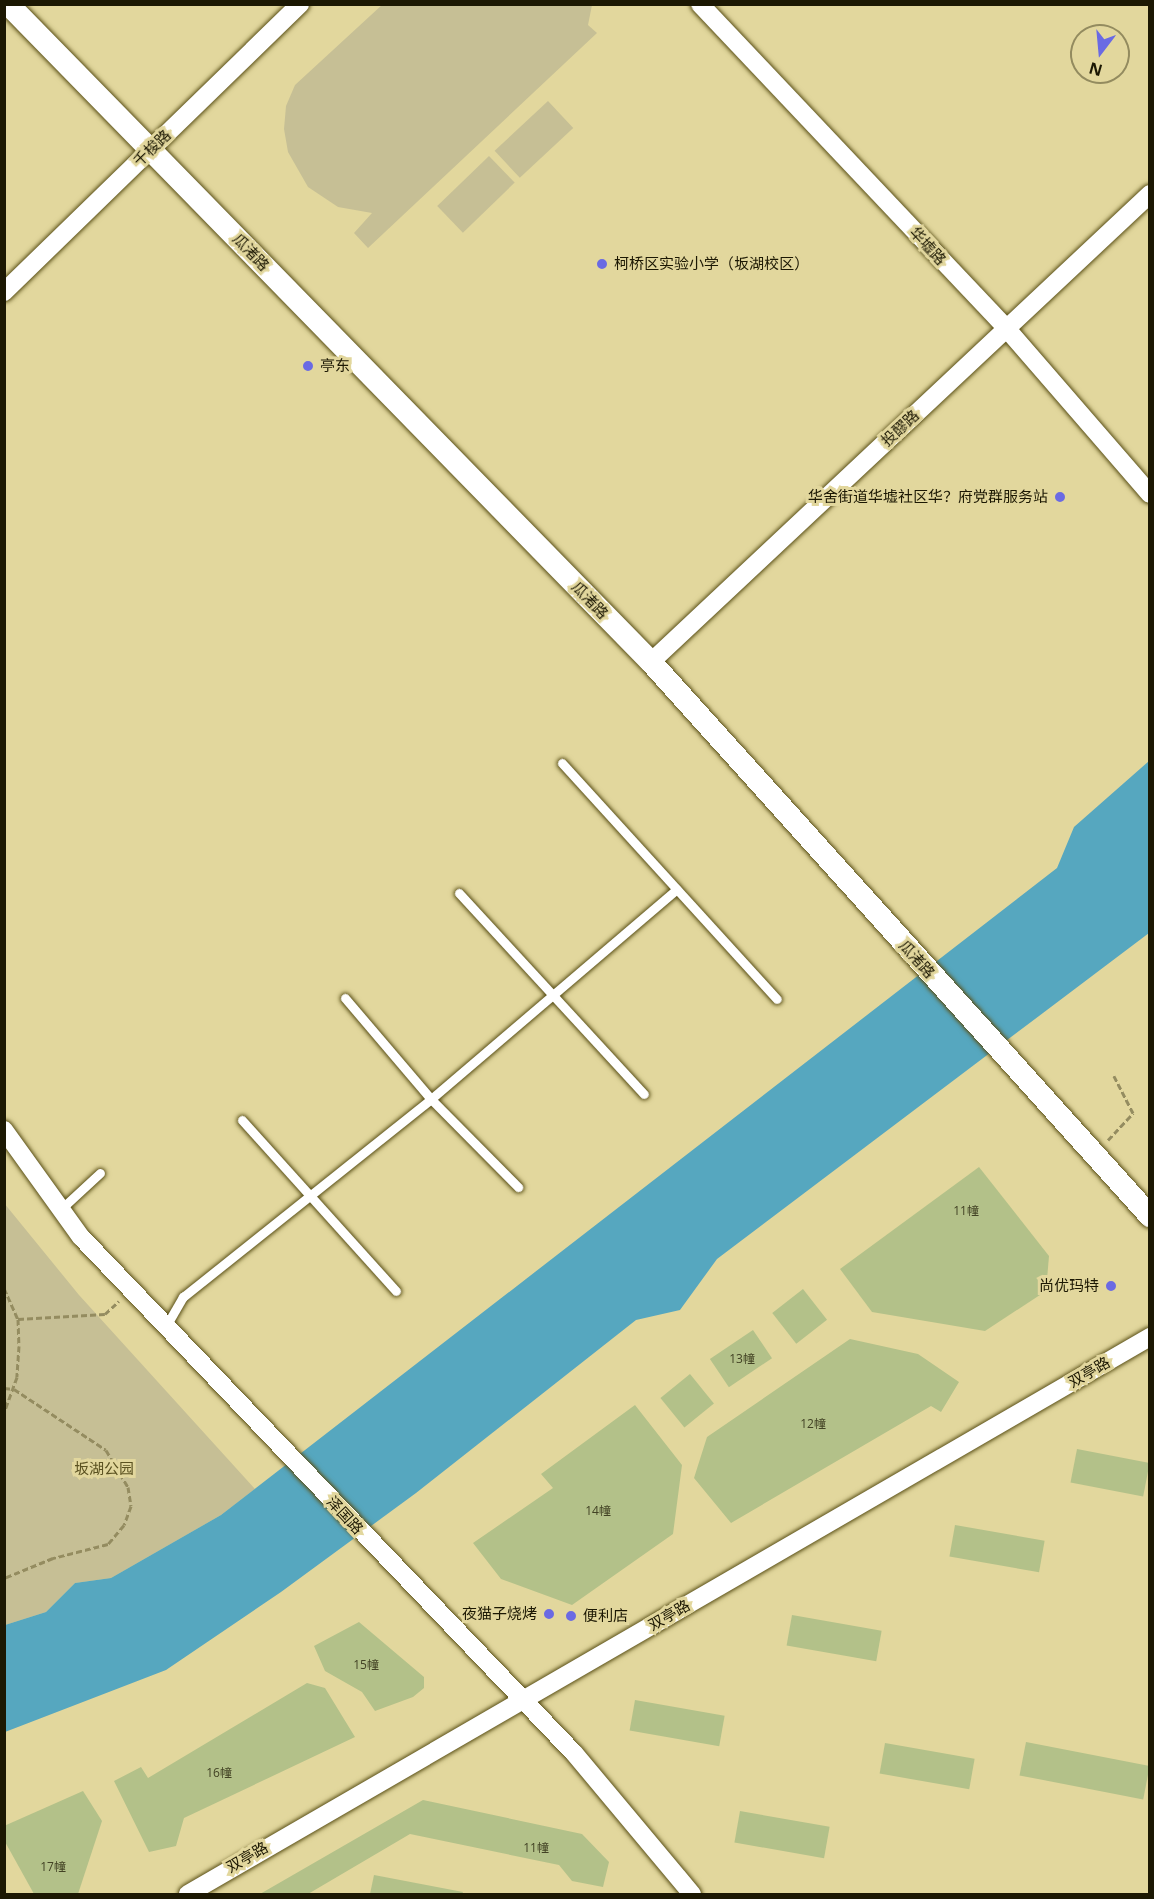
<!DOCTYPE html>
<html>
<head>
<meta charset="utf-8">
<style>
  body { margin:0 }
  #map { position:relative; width:1154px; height:1899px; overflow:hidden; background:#e2d79d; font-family:"Open Sans","Noto Sans SC",sans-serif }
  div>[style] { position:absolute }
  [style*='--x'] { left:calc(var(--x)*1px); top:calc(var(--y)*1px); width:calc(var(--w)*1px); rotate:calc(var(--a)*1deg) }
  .green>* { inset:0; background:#c6bf95; transform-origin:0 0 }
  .water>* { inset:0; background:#56a7bf }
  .building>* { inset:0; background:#b3c189; transform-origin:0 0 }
  .path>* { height:3px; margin-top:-1.5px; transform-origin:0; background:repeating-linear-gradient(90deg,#948c60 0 6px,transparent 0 9px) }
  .roads { filter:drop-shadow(0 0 2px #5a5017) drop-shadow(0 0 2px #5a5017) }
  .service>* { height:9px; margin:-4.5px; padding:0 4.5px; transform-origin:4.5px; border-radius:4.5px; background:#fff }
  .minor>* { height:18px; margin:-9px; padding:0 9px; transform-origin:9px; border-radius:9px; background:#fff }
  .tertiary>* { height:22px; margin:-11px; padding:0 11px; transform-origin:11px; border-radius:11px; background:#fff }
  .dots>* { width:16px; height:16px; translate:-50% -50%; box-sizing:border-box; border:3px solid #e2d79d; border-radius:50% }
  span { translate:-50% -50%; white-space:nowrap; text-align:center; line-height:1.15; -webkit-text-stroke:6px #e2d79d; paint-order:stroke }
  .number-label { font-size:12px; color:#424224 }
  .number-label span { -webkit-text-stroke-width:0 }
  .street-label { font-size:15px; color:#1c1803 }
  .poi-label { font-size:15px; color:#1c1803 }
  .left { translate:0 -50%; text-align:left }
  .right { translate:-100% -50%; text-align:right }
  .park-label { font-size:15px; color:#5b5221 }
  .frame { position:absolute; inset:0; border:6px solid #1c1803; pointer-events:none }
  .north { position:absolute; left:1070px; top:24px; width:60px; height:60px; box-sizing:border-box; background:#e2d79d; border:2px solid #938b5f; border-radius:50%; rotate:196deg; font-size:16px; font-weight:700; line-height:24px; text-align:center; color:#1c1803 }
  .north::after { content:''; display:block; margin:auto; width:21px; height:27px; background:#6a6ae3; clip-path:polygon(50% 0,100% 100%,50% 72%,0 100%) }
</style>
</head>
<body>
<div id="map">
  <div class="green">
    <i style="clip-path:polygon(383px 4px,592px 5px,588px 25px,597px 33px,368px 248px,354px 233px,372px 213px,338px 207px,308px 187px,288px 152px,284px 129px,286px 106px,295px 85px)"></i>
    <i style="left:548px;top:101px;width:37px;height:73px;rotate:47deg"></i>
    <i style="left:489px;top:156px;width:37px;height:72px;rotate:46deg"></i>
    <i style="clip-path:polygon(4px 1203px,79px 1295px,255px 1489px,221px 1515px,111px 1578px,75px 1583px,46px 1612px,5px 1625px)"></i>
  </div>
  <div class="water">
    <i style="clip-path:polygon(1149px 761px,1149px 933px,717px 1259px,680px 1310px,636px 1320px,416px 1493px,281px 1592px,166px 1670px,5px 1732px,5px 1625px,46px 1612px,75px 1583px,111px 1578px,221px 1515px,1057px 868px,1074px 827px)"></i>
  </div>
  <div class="building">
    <i style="clip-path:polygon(979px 1167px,1049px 1256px,1046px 1291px,985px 1331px,872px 1312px,840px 1269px)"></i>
    <i style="left:803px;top:1289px;width:39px;height:39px;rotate:52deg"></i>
    <i style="left:753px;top:1330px;width:34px;height:52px;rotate:56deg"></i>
    <i style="clip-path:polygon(850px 1339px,918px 1354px,959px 1382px,941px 1412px,931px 1406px,731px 1523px,694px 1478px,707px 1437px)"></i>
    <i style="left:690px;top:1374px;width:38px;height:38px;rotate:51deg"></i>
    <i style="clip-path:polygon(635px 1405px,682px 1465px,673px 1534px,572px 1605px,501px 1579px,473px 1543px,553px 1488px,541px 1474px)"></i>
    <i style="left:1077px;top:1449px;width:74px;height:34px;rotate:11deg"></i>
    <i style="left:955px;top:1525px;width:91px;height:32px;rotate:10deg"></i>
    <i style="left:792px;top:1615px;width:91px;height:31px;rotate:10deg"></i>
    <i style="clip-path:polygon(359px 1622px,424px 1677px,424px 1688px,413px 1697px,375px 1711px,362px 1692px,325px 1671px,314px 1646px)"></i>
    <i style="clip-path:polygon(307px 1683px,325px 1688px,355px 1737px,184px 1818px,176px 1846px,149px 1852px,114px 1781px,141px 1767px,148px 1778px)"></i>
    <i style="left:635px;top:1700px;width:91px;height:31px;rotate:10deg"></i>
    <i style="left:1026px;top:1742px;width:126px;height:34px;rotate:11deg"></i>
    <i style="left:885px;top:1743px;width:91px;height:31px;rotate:10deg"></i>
    <i style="clip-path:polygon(83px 1791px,102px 1821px,78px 1894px,34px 1894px,4px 1840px,4px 1826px)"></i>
    <i style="clip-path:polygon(423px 1800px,582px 1834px,609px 1862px,603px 1887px,572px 1881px,559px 1865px,410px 1834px,308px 1894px,260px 1894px)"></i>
    <i style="left:740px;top:1811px;width:91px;height:32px;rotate:10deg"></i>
    <i style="clip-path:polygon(374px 1875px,463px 1892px,462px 1894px,370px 1894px)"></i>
  </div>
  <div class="path">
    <i style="--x:1108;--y:1140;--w:37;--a:-47"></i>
    <i style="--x:1133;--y:1113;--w:42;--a:-117.2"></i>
    <i style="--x:4;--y:1288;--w:34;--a:66"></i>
    <i style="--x:18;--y:1319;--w:27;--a:88"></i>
    <i style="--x:19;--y:1346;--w:31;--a:94"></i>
    <i style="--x:17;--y:1377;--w:37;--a:110"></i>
    <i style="--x:18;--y:1319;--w:87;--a:-3.3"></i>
    <i style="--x:105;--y:1314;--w:19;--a:-43"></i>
    <i style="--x:4;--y:1388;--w:10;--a:6"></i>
    <i style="--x:14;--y:1389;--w:110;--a:33.5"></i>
    <i style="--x:106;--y:1450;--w:43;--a:59.3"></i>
    <i style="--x:128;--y:1487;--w:19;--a:81"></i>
    <i style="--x:131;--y:1506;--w:20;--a:110"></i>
    <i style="--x:124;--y:1525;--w:25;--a:130"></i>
    <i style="--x:108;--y:1544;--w:57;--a:165.7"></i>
    <i style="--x:53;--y:1558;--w:53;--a:157.8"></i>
  </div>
  <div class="roads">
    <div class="service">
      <i style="--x:562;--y:763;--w:319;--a:47.7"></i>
      <i style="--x:459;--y:893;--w:273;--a:47.4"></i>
      <i style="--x:345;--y:998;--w:133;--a:49.6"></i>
      <i style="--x:431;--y:1099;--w:124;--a:45.3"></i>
      <i style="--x:242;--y:1120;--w:230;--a:48"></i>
      <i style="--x:61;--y:1209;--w:53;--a:-42.7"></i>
      <i style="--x:166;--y:1326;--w:34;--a:-60"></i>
      <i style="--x:183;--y:1297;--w:317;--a:-38.6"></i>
      <i style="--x:431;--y:1099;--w:323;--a:-40.5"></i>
    </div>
    <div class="minor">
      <i style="--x:700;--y:4;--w:447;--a:46.6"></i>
      <i style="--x:1007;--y:329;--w:218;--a:49.1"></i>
      <i style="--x:4;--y:292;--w:413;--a:-44.2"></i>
      <i style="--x:651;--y:662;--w:684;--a:-43.16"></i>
      <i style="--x:4;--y:1130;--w:132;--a:54.3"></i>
      <i style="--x:81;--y:1237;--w:714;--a:46.31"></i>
      <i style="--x:574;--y:1753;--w:184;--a:50.1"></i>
      <i style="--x:188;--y:1894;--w:1112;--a:-30.07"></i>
    </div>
    <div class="tertiary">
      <i style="--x:8;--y:4;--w:920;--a:45.66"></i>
      <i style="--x:651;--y:662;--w:746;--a:47.99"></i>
    </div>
  </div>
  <div class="dots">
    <i style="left:602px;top:264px;background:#6a6ae3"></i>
    <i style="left:308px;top:366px;background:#6a6ae3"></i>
    <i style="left:1060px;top:497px;background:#6a6ae3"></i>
    <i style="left:1111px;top:1286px;background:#6a6ae3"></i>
    <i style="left:549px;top:1614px;background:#6a6ae3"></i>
    <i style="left:571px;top:1616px;background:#6a6ae3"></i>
  </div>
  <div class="number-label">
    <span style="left:966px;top:1211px">11幢</span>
    <span style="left:742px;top:1359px">13幢</span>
    <span style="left:813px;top:1424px">12幢</span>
    <span style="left:598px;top:1511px">14幢</span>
    <span style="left:366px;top:1665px">15幢</span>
    <span style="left:219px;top:1773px">16幢</span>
    <span style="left:536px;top:1848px">11幢</span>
    <span style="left:53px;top:1867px">17幢</span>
  </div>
  <div class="street-label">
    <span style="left:152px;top:148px;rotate:-44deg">千梭路</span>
    <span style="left:928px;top:246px;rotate:47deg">华墟路</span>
    <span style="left:251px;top:252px;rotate:46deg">瓜渚路</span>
    <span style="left:900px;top:428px;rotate:-43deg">投醪路</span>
    <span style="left:590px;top:600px;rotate:46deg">瓜渚路</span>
    <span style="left:917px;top:959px;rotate:48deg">瓜渚路</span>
    <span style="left:1089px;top:1372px;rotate:-30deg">双亭路</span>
    <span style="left:345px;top:1515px;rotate:47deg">泽国路</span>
    <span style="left:669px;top:1615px;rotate:-30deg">双亭路</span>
    <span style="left:247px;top:1857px;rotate:-30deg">双亭路</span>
  </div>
  <div class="poi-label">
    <span class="left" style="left:614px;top:264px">柯桥区实验小学（坂湖校区）</span>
    <span class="left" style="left:320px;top:366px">亭东</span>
    <span class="right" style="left:1048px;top:497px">华舍街道华墟社区华？府党群服务站</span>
    <span class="right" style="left:1099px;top:1286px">尚优玛特</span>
    <span class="right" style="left:537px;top:1614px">夜猫子烧烤</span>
    <span class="left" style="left:583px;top:1616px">便利店</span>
  </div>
  <div class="park-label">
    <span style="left:104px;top:1469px">坂湖公园</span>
  </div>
  <div class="frame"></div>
  <div class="north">N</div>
</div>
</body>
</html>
